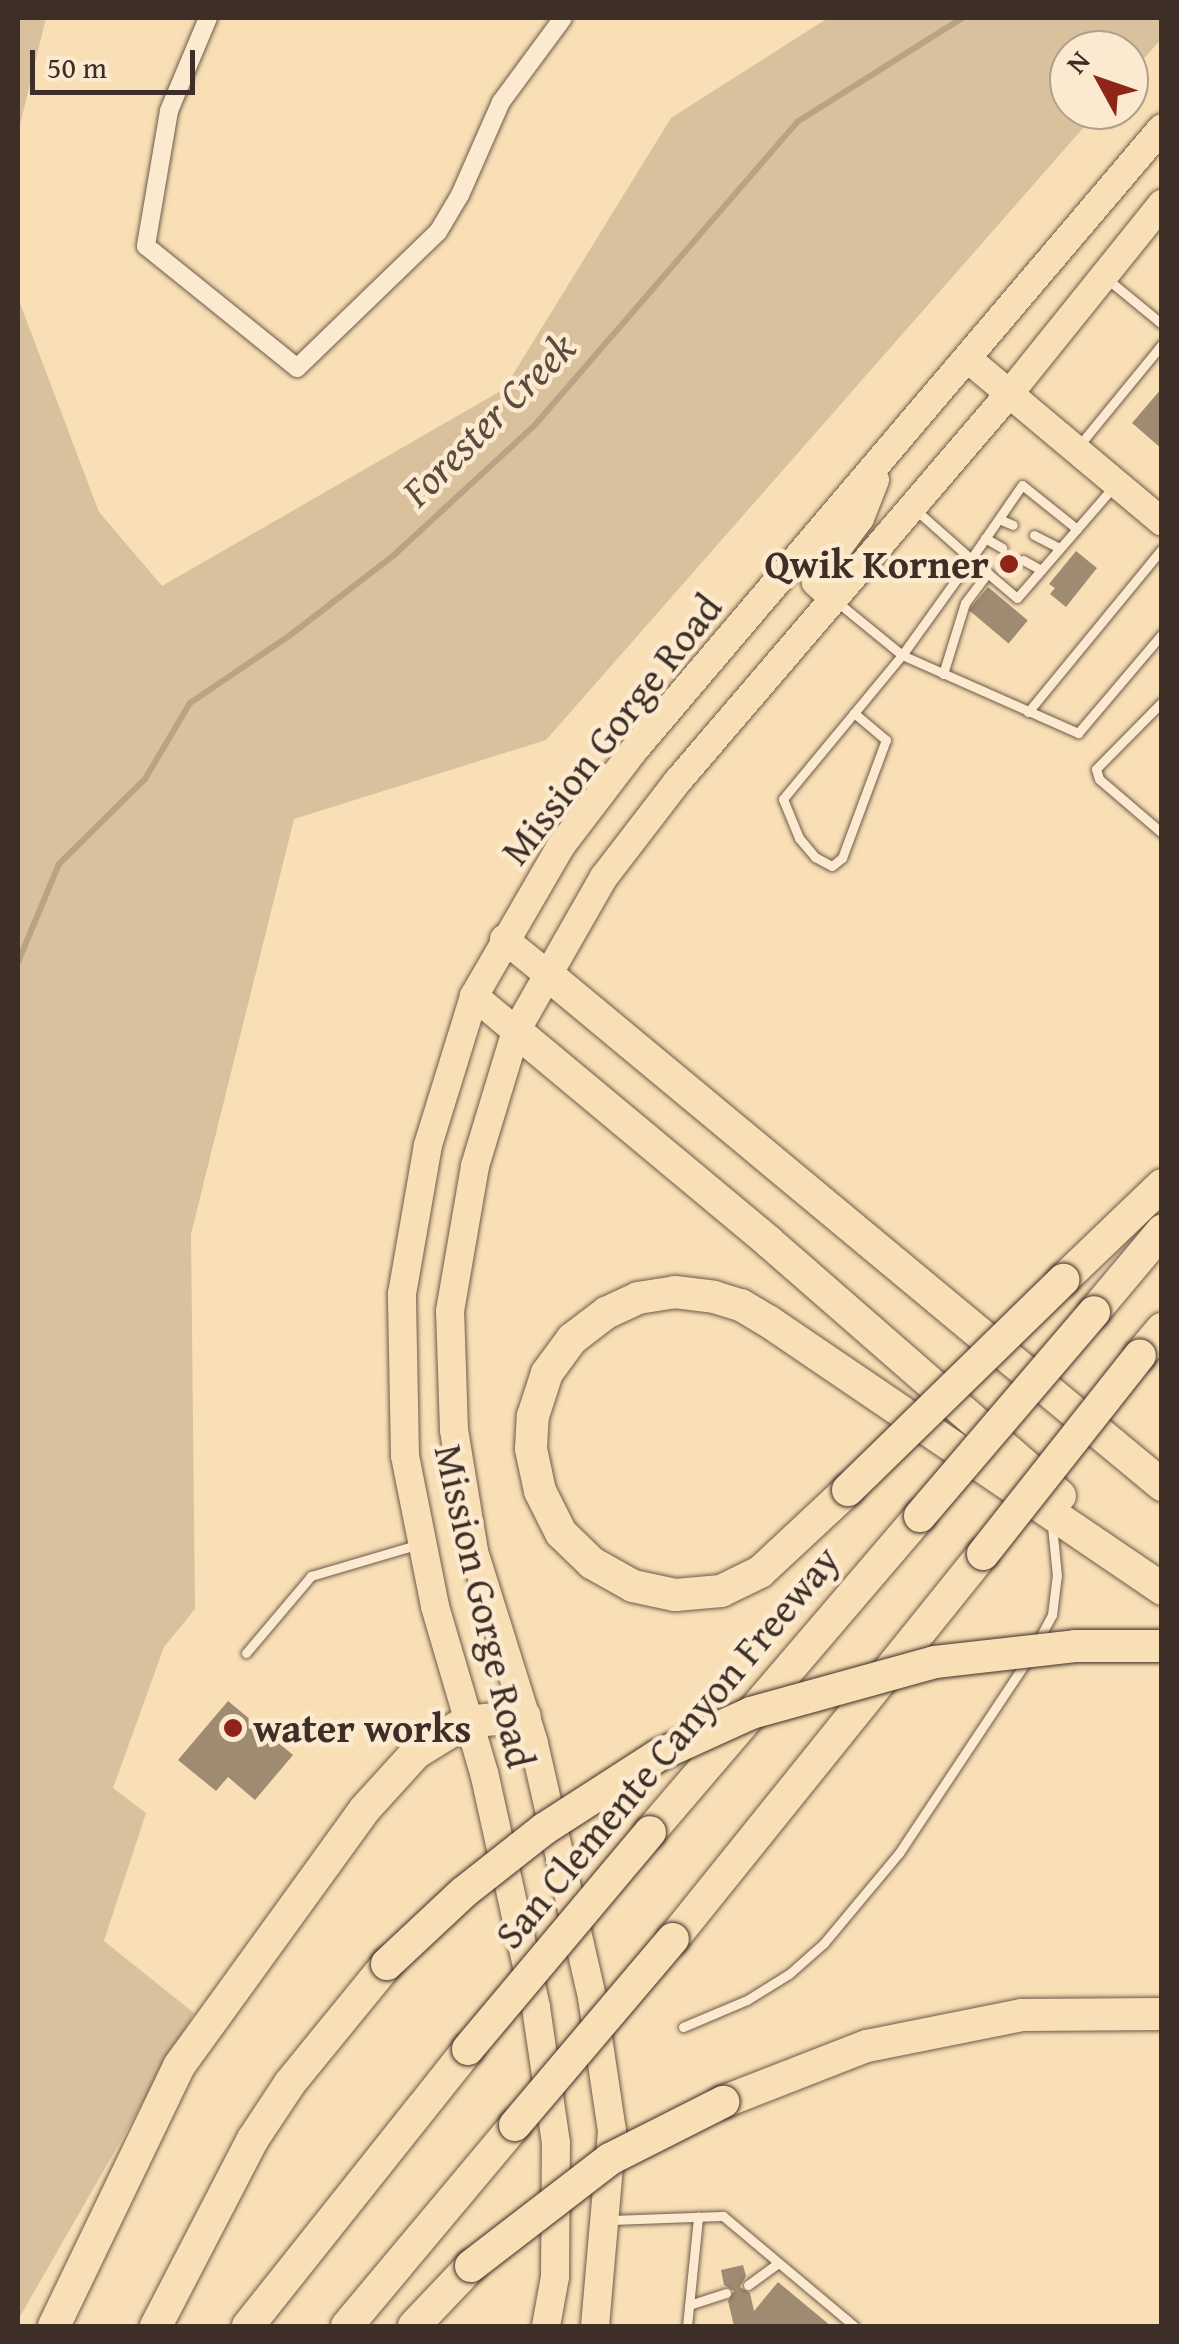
<!DOCTYPE html>
<html>
<head>
<meta charset="utf-8">
<style>
  body { margin:0 }
  #map { position:relative; width:1179px; height:2344px; overflow:hidden; background:#f9dfb5; font-family:"Gentium Book Plus",serif }
  div>[style] { position:absolute }
  [style*='--x'] { left:calc(var(--x)*1px); top:calc(var(--y)*1px); width:calc(var(--w)*1px); rotate:calc(var(--a)*1deg) }
  .green>* { inset:0; background:#d9c19d }
  .stream>* { height:6px; margin:-3px; padding:0 3px; transform-origin:3px; border-radius:3px; background:#b9a385 }
  .building>* { inset:0; background:#9f8b71; transform-origin:0 0 }
  .roads { filter:drop-shadow(0 0 2px #6c5b4b) drop-shadow(0 0 2px #6c5b4b) }
  .service>* { height:9px; margin:-4.5px; padding:0 4.5px; transform-origin:4.5px; border-radius:4.5px; background:#fbeacf }
  .minor>* { height:18px; margin:-9px; padding:0 9px; transform-origin:9px; border-radius:9px; background:#fbeacf }
  .primary>* { height:28px; margin:-14px; padding:0 14px; transform-origin:14px; border-radius:14px; background:#f9dfb5 }
  .motorway>* { height:32px; margin:-16px; padding:0 16px; transform-origin:16px; border-radius:16px; background:#f9dfb5 }
  .bridges { filter:drop-shadow(0 0 2px #3d2f28) drop-shadow(0 0 2px #3d2f28) }
  .motorway-bridge>* { height:32px; margin:-16px; padding:0 16px; transform-origin:16px; border-radius:16px; background:#f9dfb5 }
  .dots>* { width:28px; height:28px; translate:-50% -50%; box-sizing:border-box; border:5px solid #fbeacf; border-radius:50% }
  span { translate:-50% -50%; white-space:nowrap; text-align:center; line-height:1.15; -webkit-text-stroke:9px #fbeacf; paint-order:stroke }
  .poi-label { font-size:40px; color:#3d2f28; font-weight:700 }
  .right { translate:-100% -50%; text-align:right }
  .left { translate:0 -50%; text-align:left }
  .street-label { font-size:40px; color:#3d2f28 }
  .water-label { font-size:42px; color:#5c4c3f; font-style:italic }
  .frame { position:absolute; inset:0; border:20px solid #3d2f28; pointer-events:none }
  .north { position:absolute; left:1049px; top:30px; width:100px; height:100px; box-sizing:border-box; background:#fbeacf; border:2px solid #af9f8c; border-radius:50%; rotate:310deg; font-size:28px; font-weight:700; line-height:40px; text-align:center; color:#3d2f28 }
  .north::after { content:''; display:block; margin:auto; width:35px; height:45px; background:#8f2418; clip-path:polygon(50% 0,100% 100%,50% 72%,0 100%) }
  .scale { position:absolute; left:30px; top:50px; width:165px; height:45px; box-sizing:border-box; border:5px solid #3d2f28; border-top:0; padding-left:12px; font-size:30px; line-height:35px; white-space:nowrap; color:#3d2f28; -webkit-text-stroke:8px #fbeacf; paint-order:stroke }
</style>
</head>
<body>
<div id="map">
  <div class="green">
    <i style="clip-path:polygon(18px 18px,46px 18px,18px 133px)"></i>
    <i style="clip-path:polygon(828px 18px,1161px 18px,1161px 39px,1129px 76px,1129px 50px,1069px 50px,1069px 110px,1099px 110px,546px 740px,294px 819px,191px 1234px,195px 1609px,164px 1647px,113px 1788px,146px 1813px,104px 1941px,194px 2013px,18px 2320px,18px 298px,99px 512px,162px 586px,504px 389px,671px 118px)"></i>
  </div>
  <div class="stream">
    <i style="--x:18;--y:962;--w:106;--a:-67.3"></i>
    <i style="--x:59;--y:864;--w:121;--a:-44.7"></i>
    <i style="--x:145;--y:779;--w:88;--a:-59.4"></i>
    <i style="--x:190;--y:703;--w:120;--a:-34.1"></i>
    <i style="--x:289;--y:636;--w:133;--a:-37.6"></i>
    <i style="--x:394;--y:555;--w:190;--a:-42.7"></i>
    <i style="--x:534;--y:426;--w:402;--a:-49.1"></i>
    <i style="--x:797;--y:122;--w:195;--a:-32.2"></i>
  </div>
  <div class="building">
    <i style="clip-path:polygon(1162px 388px,1162px 449px,1132px 423px)"></i>
    <i style="clip-path:polygon(1076px 551px,1097px 568px,1066px 607px,1050px 594px,1055px 588px,1049px 584px)"></i>
    <i style="left:988px;top:587px;width:52px;height:30px;rotate:40deg"></i>
    <i style="clip-path:polygon(228px 1701px,293px 1755px,255px 1800px,228px 1777px,216px 1791px,178px 1760px)"></i>
    <i style="clip-path:polygon(743px 2265px,746px 2276px,740px 2287px,750px 2293px,754px 2311px,778px 2282px,831px 2326px,734px 2326px,728px 2301px,734px 2291px,724px 2285px,721px 2270px)"></i>
  </div>
  <div class="roads">
    <div class="service">
      <i style="--x:1106;--y:278;--w:72;--a:39.4"></i>
      <i style="--x:1077;--y:448;--w:134;--a:-50.7"></i>
      <i style="--x:917;--y:511;--w:72;--a:41.6"></i>
      <i style="--x:971;--y:559;--w:118;--a:125.7"></i>
      <i style="--x:902;--y:655;--w:193;--a:23.9"></i>
      <i style="--x:1078;--y:733;--w:130;--a:-49.7"></i>
      <i style="--x:999;--y:519;--w:15;--a:23"></i>
      <i style="--x:1077;--y:529;--w:70;--a:-141.3"></i>
      <i style="--x:1022;--y:485;--w:90;--a:124.6"></i>
      <i style="--x:971;--y:559;--w:60;--a:40.3"></i>
      <i style="--x:1017;--y:598;--w:148;--a:-49.1"></i>
      <i style="--x:1034;--y:535;--w:29;--a:27"></i>
      <i style="--x:985;--y:538;--w:20;--a:30"></i>
      <i style="--x:1023;--y:560;--w:21;--a:29"></i>
      <i style="--x:836;--y:601;--w:85;--a:39.3"></i>
      <i style="--x:902;--y:655;--w:75;--a:129.6"></i>
      <i style="--x:854;--y:713;--w:67;--a:129.6"></i>
      <i style="--x:811;--y:765;--w:44;--a:129.5"></i>
      <i style="--x:783;--y:799;--w:42;--a:67.7"></i>
      <i style="--x:799;--y:838;--w:25;--a:50"></i>
      <i style="--x:815;--y:857;--w:19;--a:28"></i>
      <i style="--x:832;--y:866;--w:13;--a:-39"></i>
      <i style="--x:842;--y:858;--w:126;--a:-69.6"></i>
      <i style="--x:886;--y:740;--w:42;--a:-139.8"></i>
      <i style="--x:943;--y:674;--w:74;--a:-72.8"></i>
      <i style="--x:965;--y:603;--w:38;--a:-53"></i>
      <i style="--x:1162;--y:702;--w:94;--a:134.6"></i>
      <i style="--x:1096;--y:769;--w:10;--a:73"></i>
      <i style="--x:1099;--y:779;--w:83;--a:40.6"></i>
      <i style="--x:1028;--y:712;--w:211;--a:-50.6"></i>
      <i style="--x:1038;--y:1641;--w:30;--a:-62"></i>
      <i style="--x:1052;--y:1615;--w:39;--a:-83"></i>
      <i style="--x:1057;--y:1576;--w:50;--a:-95.7"></i>
      <i style="--x:246;--y:1653;--w:101;--a:-49.8"></i>
      <i style="--x:311;--y:1576;--w:114;--a:-16.4"></i>
      <i style="--x:683;--y:2027;--w:69;--a:-22.9"></i>
      <i style="--x:747;--y:2000;--w:49;--a:-31.8"></i>
      <i style="--x:789;--y:1974;--w:47;--a:-41.5"></i>
      <i style="--x:824;--y:1943;--w:117;--a:-50.2"></i>
      <i style="--x:899;--y:1853;--w:233;--a:-56.4"></i>
      <i style="--x:609;--y:2220;--w:114;--a:-2"></i>
      <i style="--x:723;--y:2216;--w:171;--a:40"></i>
      <i style="--x:748;--y:2285;--w:37;--a:-36"></i>
      <i style="--x:689;--y:2305;--w:39;--a:-18"></i>
      <i style="--x:687;--y:2326;--w:110;--a:-84.2"></i>
    </div>
    <div class="minor">
      <i style="--x:208;--y:18;--w:101;--a:112.8"></i>
      <i style="--x:169;--y:111;--w:137;--a:99.7"></i>
      <i style="--x:146;--y:246;--w:194;--a:38.9"></i>
      <i style="--x:297;--y:368;--w:196;--a:-44"></i>
      <i style="--x:438;--y:232;--w:43;--a:-59.3"></i>
      <i style="--x:460;--y:195;--w:102;--a:-66.2"></i>
      <i style="--x:501;--y:102;--w:104;--a:-53.6"></i>
    </div>
    <div class="primary">
      <i style="--x:968;--y:359;--w:253;--a:40"></i>
      <i style="--x:834;--y:599;--w:25;--a:-137"></i>
      <i style="--x:816;--y:582;--w:6;--a:-81"></i>
      <i style="--x:817;--y:576;--w:72;--a:-53.4"></i>
      <i style="--x:860;--y:518;--w:41;--a:-68.5"></i>
      <i style="--x:504;--y:939;--w:55;--a:39.1"></i>
      <i style="--x:474;--y:996;--w:55;--a:39.8"></i>
      <i style="--x:546;--y:2326;--w:50;--a:-79.6"></i>
      <i style="--x:555;--y:2277;--w:134;--a:-89.6"></i>
      <i style="--x:556;--y:2143;--w:137;--a:-98.4"></i>
      <i style="--x:536;--y:2007;--w:240;--a:-102.5"></i>
      <i style="--x:484;--y:1773;--w:174;--a:-106.4"></i>
      <i style="--x:435;--y:1606;--w:153;--a:-101.3"></i>
      <i style="--x:405;--y:1456;--w:162;--a:-91.1"></i>
      <i style="--x:402;--y:1294;--w:151;--a:-80.1"></i>
      <i style="--x:428;--y:1145;--w:156;--a:-72.8"></i>
      <i style="--x:474;--y:996;--w:173;--a:-59.9"></i>
      <i style="--x:561;--y:846;--w:122;--a:-52.7"></i>
      <i style="--x:635;--y:749;--w:814;--a:-49.68"></i>
      <i style="--x:595;--y:2326;--w:196;--a:-85"></i>
      <i style="--x:612;--y:2131;--w:135;--a:-98.5"></i>
      <i style="--x:592;--y:1997;--w:261;--a:-102.9"></i>
      <i style="--x:534;--y:1743;--w:201;--a:-107.4"></i>
      <i style="--x:474;--y:1551;--w:123;--a:-99.4"></i>
      <i style="--x:454;--y:1430;--w:119;--a:-91.9"></i>
      <i style="--x:450;--y:1311;--w:147;--a:-80.2"></i>
      <i style="--x:475;--y:1166;--w:141;--a:-73.1"></i>
      <i style="--x:516;--y:1031;--w:177;--a:-60.3"></i>
      <i style="--x:604;--y:877;--w:120;--a:-52.5"></i>
      <i style="--x:677;--y:782;--w:511;--a:-49.45"></i>
      <i style="--x:1009;--y:394;--w:244;--a:-51.2"></i>
    </div>
    <div class="motorway">
      <i style="--x:547;--y:974;--w:800;--a:39.72"></i>
      <i style="--x:516;--y:1031;--w:329;--a:39.8"></i>
      <i style="--x:769;--y:1242;--w:386;--a:41.1"></i>
      <i style="--x:1063;--y:1280;--w:137;--a:-43.8"></i>
      <i style="--x:1094;--y:1312;--w:106;--a:-50"></i>
      <i style="--x:1140;--y:1355;--w:34;--a:-50"></i>
      <i style="--x:848;--y:1490;--w:120;--a:137"></i>
      <i style="--x:760;--y:1572;--w:43;--a:154"></i>
      <i style="--x:721;--y:1591;--w:46;--a:175"></i>
      <i style="--x:675;--y:1595;--w:43;--a:-167.9"></i>
      <i style="--x:633;--y:1586;--w:47;--a:-150.7"></i>
      <i style="--x:592;--y:1563;--w:43;--a:-135.9"></i>
      <i style="--x:561;--y:1533;--w:47;--a:-116.6"></i>
      <i style="--x:540;--y:1491;--w:43;--a:-102.1"></i>
      <i style="--x:531;--y:1449;--w:33;--a:-87"></i>
      <i style="--x:533;--y:1416;--w:45;--a:-72"></i>
      <i style="--x:547;--y:1373;--w:42;--a:-53.7"></i>
      <i style="--x:572;--y:1339;--w:43;--a:-37.4"></i>
      <i style="--x:606;--y:1313;--w:35;--a:-25"></i>
      <i style="--x:638;--y:1298;--w:37;--a:-9"></i>
      <i style="--x:675;--y:1292;--w:39;--a:7"></i>
      <i style="--x:714;--y:1297;--w:28;--a:17"></i>
      <i style="--x:741;--y:1305;--w:31;--a:31"></i>
      <i style="--x:768;--y:1321;--w:477;--a:34.2"></i>
      <i style="--x:650;--y:1832;--w:416;--a:-49.5"></i>
      <i style="--x:673;--y:1939;--w:494;--a:-51.2"></i>
      <i style="--x:723;--y:2102;--w:155;--a:-21.3"></i>
      <i style="--x:867;--y:2046;--w:158;--a:-11.3"></i>
      <i style="--x:1022;--y:2015;--w:140;--a:-0.4"></i>
      <i style="--x:54;--y:2326;--w:288;--a:-64.3"></i>
      <i style="--x:179;--y:2066;--w:317;--a:-54.1"></i>
      <i style="--x:365;--y:1809;--w:76;--a:-47.7"></i>
      <i style="--x:416;--y:1753;--w:59;--a:-31.8"></i>
      <i style="--x:466;--y:1722;--w:59;--a:-5.8"></i>
      <i style="--x:156;--y:2326;--w:211;--a:-62.6"></i>
      <i style="--x:253;--y:2139;--w:67;--a:-56.5"></i>
      <i style="--x:290;--y:2083;--w:154;--a:-50.8"></i>
      <i style="--x:248;--y:2326;--w:354;--a:-51.5"></i>
      <i style="--x:347;--y:2326;--w:262;--a:-50.1"></i>
      <i style="--x:414;--y:2326;--w:83;--a:-46.5"></i>
    </div>
  </div>
  <div class="bridges">
    <div class="motorway-bridge">
      <i style="--x:848;--y:1490;--w:301;--a:-44.3"></i>
      <i style="--x:920;--y:1516;--w:268;--a:-49.5"></i>
      <i style="--x:983;--y:1554;--w:253;--a:-51.7"></i>
      <i style="--x:387;--y:1964;--w:105;--a:-43.1"></i>
      <i style="--x:464;--y:1892;--w:102;--a:-38.2"></i>
      <i style="--x:544;--y:1829;--w:137;--a:-32.8"></i>
      <i style="--x:659;--y:1755;--w:101;--a:-24.5"></i>
      <i style="--x:751;--y:1713;--w:191;--a:-15.5"></i>
      <i style="--x:935;--y:1662;--w:141;--a:-6.5"></i>
      <i style="--x:1075;--y:1646;--w:87;--a:0"></i>
      <i style="--x:468;--y:2049;--w:283;--a:-50"></i>
      <i style="--x:515;--y:2125;--w:244;--a:-49.7"></i>
      <i style="--x:471;--y:2266;--w:175;--a:-37.6"></i>
      <i style="--x:610;--y:2159;--w:127;--a:-26.8"></i>
    </div>
  </div>
  <div class="dots">
    <i style="left:1009px;top:564px;background:#8f2418"></i>
    <i style="left:233px;top:1728px;background:#8f2418"></i>
  </div>
  <div class="poi-label">
    <span class="right" style="left:989px;top:564px">Qwik Korner</span>
    <span class="left" style="left:253px;top:1728px">water works</span>
  </div>
  <div class="street-label">
    <span style="left:611px;top:729px;rotate:-52deg">Mission Gorge Road</span>
    <span style="left:485px;top:1606px;rotate:77deg">Mission Gorge Road</span>
    <span style="left:667px;top:1747px;rotate:-50deg">San Clemente Canyon Freeway</span>
  </div>
  <div class="water-label">
    <span style="left:488px;top:419px;rotate:-45deg">Forester Creek</span>
  </div>
  <div class="frame"></div>
  <div class="north">N</div>
  <div class="scale">50 m</div>
</div>
</body>
</html>
